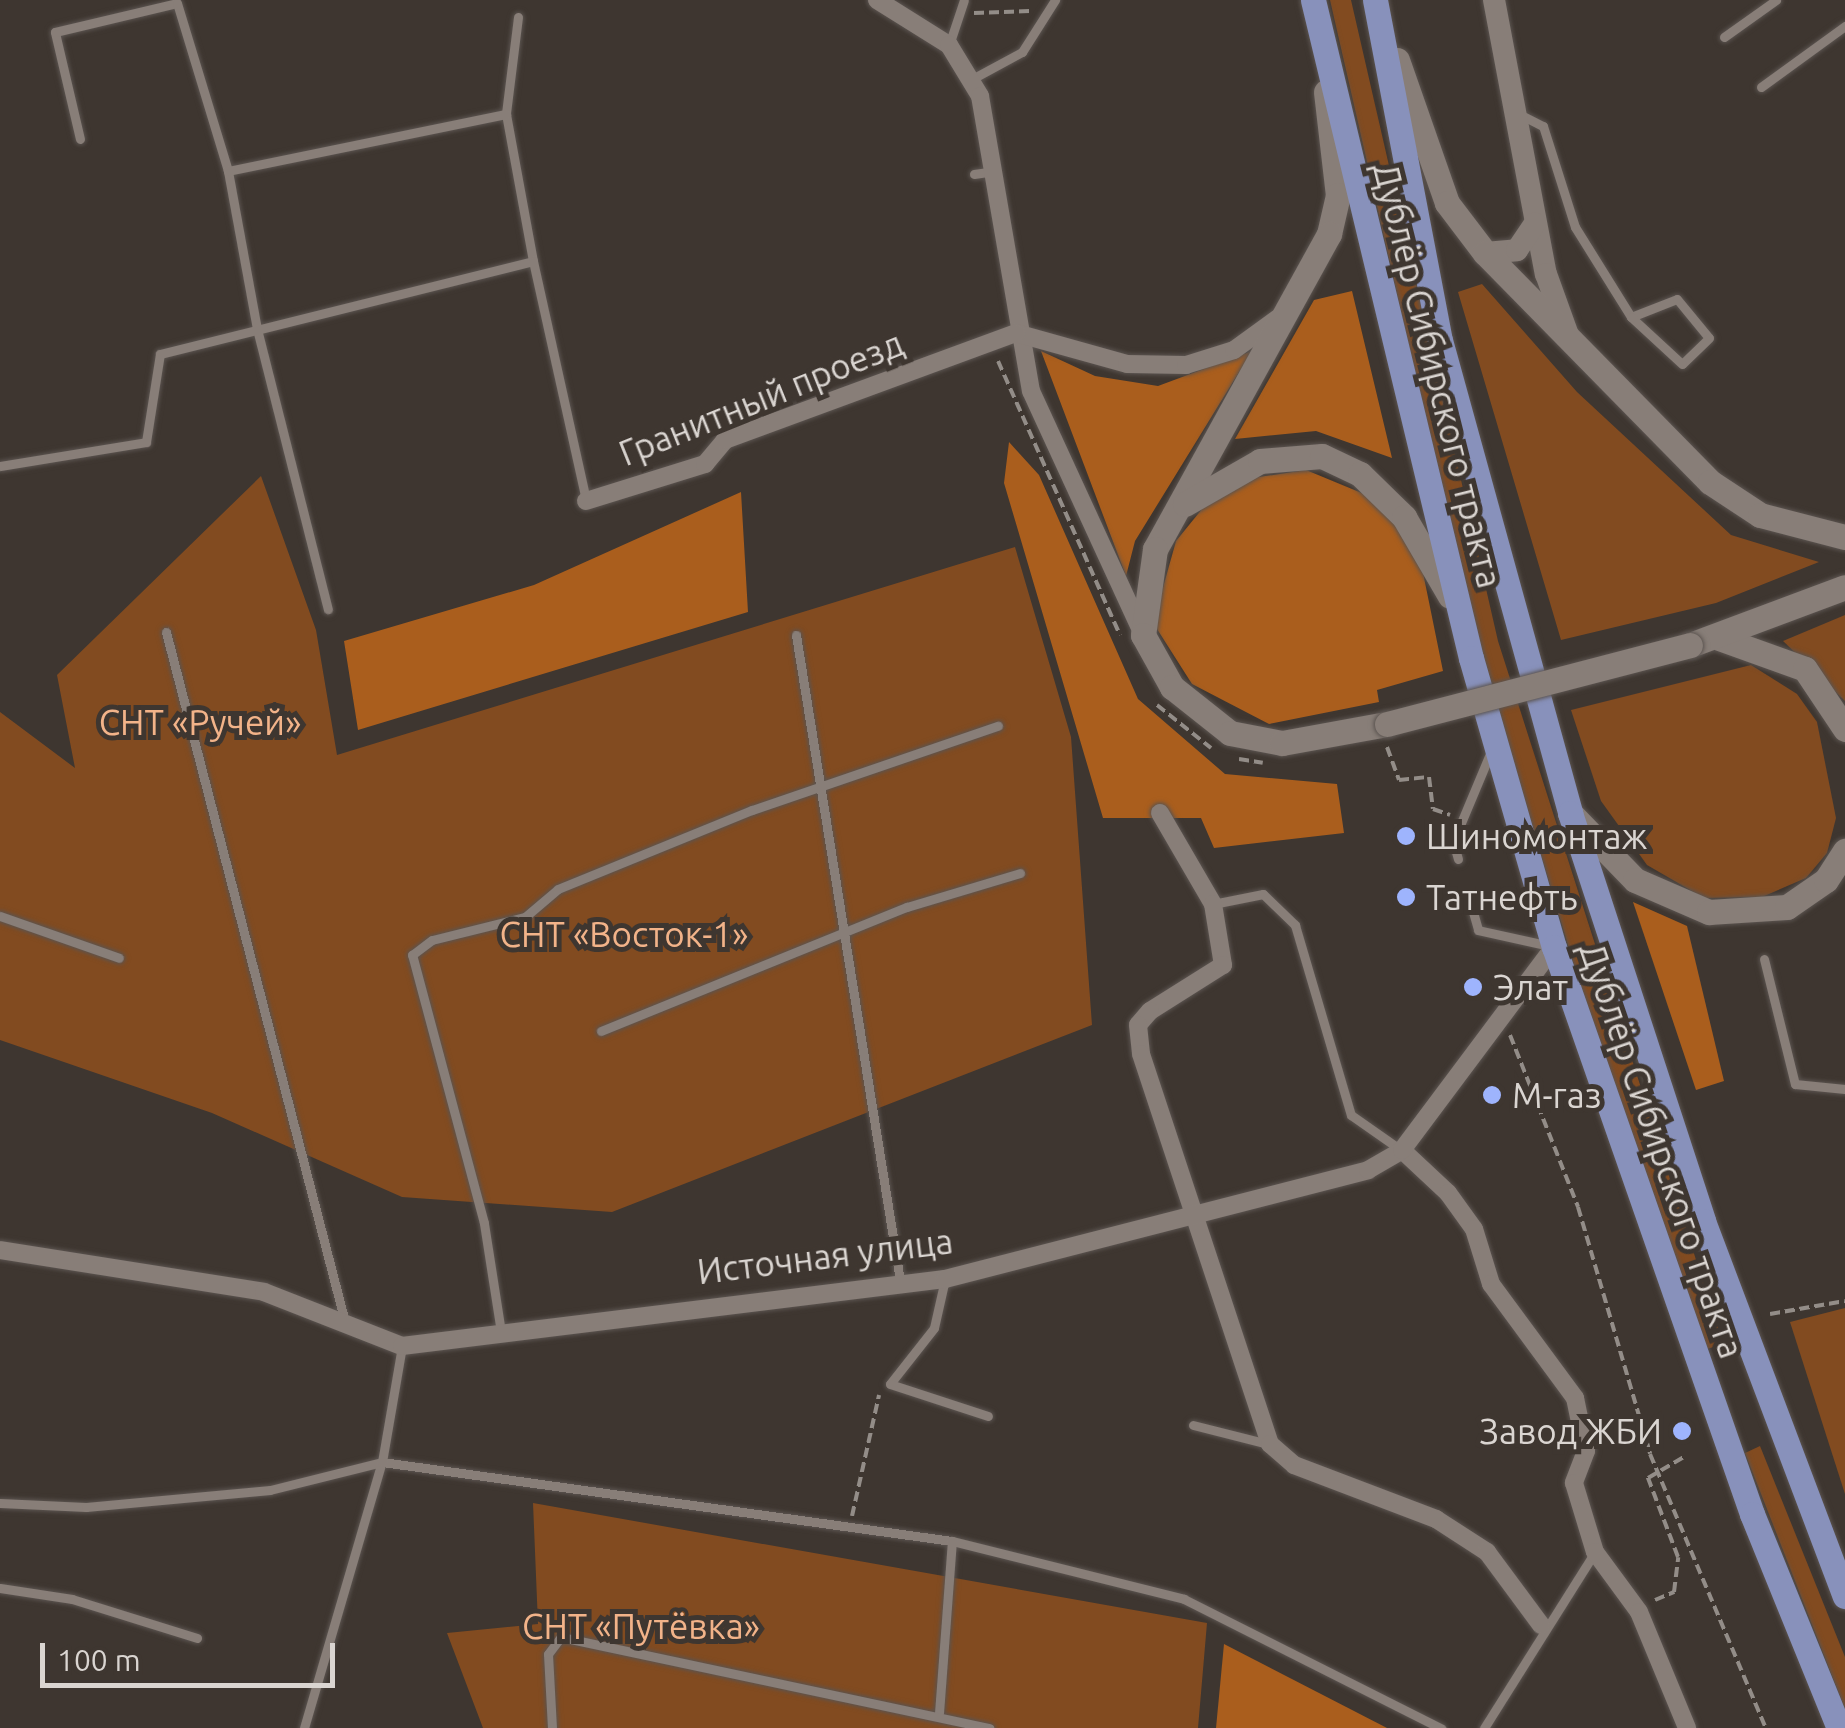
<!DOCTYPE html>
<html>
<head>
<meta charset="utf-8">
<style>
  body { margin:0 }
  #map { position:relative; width:1845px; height:1728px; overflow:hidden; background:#3e3630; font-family:Ubuntu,sans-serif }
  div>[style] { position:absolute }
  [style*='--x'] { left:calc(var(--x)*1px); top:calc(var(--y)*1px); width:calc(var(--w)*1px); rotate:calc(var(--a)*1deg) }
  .green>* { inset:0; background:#824b20 }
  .forest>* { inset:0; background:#aa5e1d }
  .path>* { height:4px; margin-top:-2px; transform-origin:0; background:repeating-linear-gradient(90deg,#938d88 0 10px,transparent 0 15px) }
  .roads { filter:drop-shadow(0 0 2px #5b5450) drop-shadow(0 0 2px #5b5450) }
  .service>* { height:9px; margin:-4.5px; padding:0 4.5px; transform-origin:4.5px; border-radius:4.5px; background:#887e78 }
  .minor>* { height:18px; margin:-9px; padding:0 9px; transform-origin:9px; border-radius:9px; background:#887e78 }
  .tertiary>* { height:22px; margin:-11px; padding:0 11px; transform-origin:11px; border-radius:11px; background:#887e78 }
  .secondary>* { height:25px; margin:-12.5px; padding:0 12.5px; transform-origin:12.5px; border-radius:12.5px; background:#887e78 }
  .primary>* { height:25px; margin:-12.5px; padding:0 12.5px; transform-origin:12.5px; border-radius:12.5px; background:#8891bb }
  .bridges { filter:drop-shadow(0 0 2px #5b5450) drop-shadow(0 0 2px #5b5450) }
  .secondary-bridge>* { height:25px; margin:-12.5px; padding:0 12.5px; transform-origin:12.5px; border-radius:12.5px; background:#887e78 }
  .dots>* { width:28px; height:28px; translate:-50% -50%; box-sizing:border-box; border:5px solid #3e3630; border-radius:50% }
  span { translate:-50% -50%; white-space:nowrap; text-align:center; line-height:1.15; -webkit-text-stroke:10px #3e3630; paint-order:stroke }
  .street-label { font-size:35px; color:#dad5d1 }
  .park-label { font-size:35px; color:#f2b389 }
  .poi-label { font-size:35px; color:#dad5d1 }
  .left { translate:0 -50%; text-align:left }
  .right { translate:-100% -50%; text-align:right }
  .scale { position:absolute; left:40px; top:1643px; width:295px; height:45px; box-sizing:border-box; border:5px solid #dad5d1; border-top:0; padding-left:12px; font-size:30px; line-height:35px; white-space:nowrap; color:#dad5d1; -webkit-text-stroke:8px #3e3630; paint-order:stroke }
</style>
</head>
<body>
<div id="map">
  <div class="green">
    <i style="clip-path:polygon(1330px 0,1351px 0,1498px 641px,1723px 1344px,1707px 1349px,1595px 1035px,1474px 631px)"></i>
    <i style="clip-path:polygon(1482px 284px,1577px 392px,1731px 535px,1819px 562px,1716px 603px,1561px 640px,1458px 292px)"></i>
    <i style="clip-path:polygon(261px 476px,316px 630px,337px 755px,1015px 547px,1071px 737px,1092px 1025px,612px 1212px,402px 1197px,212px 1113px,0 1040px,0 712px,75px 768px,57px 675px)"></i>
    <i style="clip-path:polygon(1845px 615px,1845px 701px,1783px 641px)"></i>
    <i style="clip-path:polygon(1751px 665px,1797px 694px,1817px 722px,1836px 818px,1827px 853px,1806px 878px,1762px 897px,1704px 898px,1647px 865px,1601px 801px,1571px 710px)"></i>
    <i style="clip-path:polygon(1845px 1308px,1845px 1494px,1790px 1322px)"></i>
    <i style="clip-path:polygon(1760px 1446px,1845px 1657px,1845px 1709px,1745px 1453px)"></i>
    <i style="clip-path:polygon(533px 1503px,1207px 1623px,1198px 1728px,483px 1728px,447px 1633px,538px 1624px)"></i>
  </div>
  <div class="forest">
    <i style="clip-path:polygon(1352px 291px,1392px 458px,1316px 431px,1235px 439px,1314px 300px)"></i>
    <i style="clip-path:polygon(1041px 351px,1095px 376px,1158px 386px,1252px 351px,1135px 541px,1126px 576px)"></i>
    <i style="clip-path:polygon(1009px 442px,1039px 475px,1138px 699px,1225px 774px,1337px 784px,1344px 833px,1214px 848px,1201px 818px,1103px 818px,1004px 483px)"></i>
    <i style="clip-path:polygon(1306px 470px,1369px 496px,1418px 548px,1443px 671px,1377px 690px,1379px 702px,1269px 724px,1192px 684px,1157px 629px,1157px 609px,1176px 541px,1211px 498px,1246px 479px)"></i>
    <i style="clip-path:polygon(741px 492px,748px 612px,358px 730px,344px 641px,534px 585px)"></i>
    <i style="clip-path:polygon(1633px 902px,1687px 926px,1724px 1081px,1696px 1090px)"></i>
    <i style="clip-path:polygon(1224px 1644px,1387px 1728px,1216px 1728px)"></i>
  </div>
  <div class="path">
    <i style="--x:974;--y:13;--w:56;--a:-2"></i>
    <i style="--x:998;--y:361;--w:300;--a:66"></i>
    <i style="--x:1157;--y:705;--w:69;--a:38.5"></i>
    <i style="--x:1387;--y:747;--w:35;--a:70"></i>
    <i style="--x:1399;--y:780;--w:30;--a:-6"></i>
    <i style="--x:1429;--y:777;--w:32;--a:83"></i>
    <i style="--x:1433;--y:809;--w:18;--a:19"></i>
    <i style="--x:1239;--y:759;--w:24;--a:9"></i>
    <i style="--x:1510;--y:1035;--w:185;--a:68.4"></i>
    <i style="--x:1578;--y:1207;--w:257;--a:73.7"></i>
    <i style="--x:1650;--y:1454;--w:298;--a:67.1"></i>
    <i style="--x:1770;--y:1314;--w:76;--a:-9.8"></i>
    <i style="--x:852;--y:1516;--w:124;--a:-77.4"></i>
    <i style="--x:1655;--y:1600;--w:21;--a:-23"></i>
    <i style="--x:1674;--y:1592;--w:35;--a:-83"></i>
    <i style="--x:1678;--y:1557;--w:85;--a:-110.8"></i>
    <i style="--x:1648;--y:1478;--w:42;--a:-30.3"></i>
  </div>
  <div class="roads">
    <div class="service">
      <i style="--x:518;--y:17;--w:98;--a:97.1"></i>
      <i style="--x:506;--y:114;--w:149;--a:79.6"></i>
      <i style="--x:1724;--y:37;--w:64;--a:-35.4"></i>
      <i style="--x:949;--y:45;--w:47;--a:-71.6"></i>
      <i style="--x:972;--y:79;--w:57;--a:-28.4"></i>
      <i style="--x:1022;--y:52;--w:62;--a:-57.6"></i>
      <i style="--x:1761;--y:87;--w:104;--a:-36"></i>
      <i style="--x:1519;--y:114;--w:27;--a:27"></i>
      <i style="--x:1543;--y:126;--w:106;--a:72.4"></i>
      <i style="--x:1575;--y:227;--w:106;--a:58.1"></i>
      <i style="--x:1631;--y:317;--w:49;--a:-21.4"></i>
      <i style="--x:1677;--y:299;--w:50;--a:50.6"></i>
      <i style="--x:1709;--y:338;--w:37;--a:136"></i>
      <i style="--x:1682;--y:364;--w:69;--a:-137.3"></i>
      <i style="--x:80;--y:139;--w:110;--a:-103.2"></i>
      <i style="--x:55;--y:32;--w:125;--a:-13.4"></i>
      <i style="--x:177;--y:3;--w:176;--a:73.1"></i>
      <i style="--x:228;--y:171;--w:161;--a:79.6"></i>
      <i style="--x:257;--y:329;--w:289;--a:75.8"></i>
      <i style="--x:228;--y:171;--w:284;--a:-11.6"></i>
      <i style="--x:974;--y:174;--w:21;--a:-8"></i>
      <i style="--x:0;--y:466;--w:148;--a:-9.3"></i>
      <i style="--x:146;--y:442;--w:89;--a:-81"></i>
      <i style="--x:160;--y:354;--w:384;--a:-14"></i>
      <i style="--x:533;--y:261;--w:246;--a:77.5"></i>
      <i style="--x:166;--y:632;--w:713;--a:75.46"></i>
      <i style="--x:796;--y:635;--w:654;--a:80.85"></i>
      <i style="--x:1458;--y:859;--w:18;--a:-106"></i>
      <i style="--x:1453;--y:842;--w:99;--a:-67.3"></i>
      <i style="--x:1469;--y:898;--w:33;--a:74"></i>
      <i style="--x:1478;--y:930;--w:74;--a:12.5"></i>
      <i style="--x:1213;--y:904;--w:51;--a:-11.3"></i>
      <i style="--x:1263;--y:894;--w:45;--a:44.1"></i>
      <i style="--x:1295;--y:925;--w:198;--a:73.6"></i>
      <i style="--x:1351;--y:1115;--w:61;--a:35"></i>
      <i style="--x:0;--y:916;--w:126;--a:19.4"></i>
      <i style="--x:1764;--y:959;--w:129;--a:76.1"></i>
      <i style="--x:1795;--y:1084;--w:50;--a:5.7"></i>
      <i style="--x:601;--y:1031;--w:330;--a:-22.1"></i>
      <i style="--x:907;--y:907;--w:118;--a:-16.7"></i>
      <i style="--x:945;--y:1279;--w:50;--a:102.7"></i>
      <i style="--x:934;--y:1328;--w:71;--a:128.2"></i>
      <i style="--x:890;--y:1384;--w:103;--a:18.1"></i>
      <i style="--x:501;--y:1332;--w:110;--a:-98.9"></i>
      <i style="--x:484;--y:1223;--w:278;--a:-105"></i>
      <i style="--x:412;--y:955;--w:25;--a:-37"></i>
      <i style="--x:432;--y:940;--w:96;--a:-13.9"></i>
      <i style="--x:525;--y:917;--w:43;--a:-40.3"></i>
      <i style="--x:558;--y:889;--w:209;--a:-22.2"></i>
      <i style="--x:752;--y:810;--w:260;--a:-18.9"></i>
      <i style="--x:1193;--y:1425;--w:77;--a:14.2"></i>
      <i style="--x:0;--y:1503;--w:86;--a:2.7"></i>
      <i style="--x:86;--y:1507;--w:185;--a:-5.3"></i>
      <i style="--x:270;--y:1490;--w:115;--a:-14"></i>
      <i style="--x:382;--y:1462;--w:575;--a:7.89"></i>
      <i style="--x:952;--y:1541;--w:239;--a:14"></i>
      <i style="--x:1184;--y:1599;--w:288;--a:26.7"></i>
      <i style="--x:0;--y:1588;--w:73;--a:8.7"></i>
      <i style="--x:72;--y:1599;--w:131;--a:17.3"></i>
      <i style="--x:939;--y:1713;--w:172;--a:-85.7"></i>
      <i style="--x:304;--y:1728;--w:277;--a:-73.7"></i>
      <i style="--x:382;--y:1462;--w:118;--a:-80.2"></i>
      <i style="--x:552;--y:1728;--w:74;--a:-93.1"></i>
      <i style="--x:548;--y:1654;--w:21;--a:-53"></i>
      <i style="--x:561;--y:1637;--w:438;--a:12"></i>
      <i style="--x:1484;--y:1728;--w:207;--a:-57.8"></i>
    </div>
    <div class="minor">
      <i style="--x:877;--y:0;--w:85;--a:32"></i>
      <i style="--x:949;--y:45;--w:60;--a:58.7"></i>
      <i style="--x:980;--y:96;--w:299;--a:80.2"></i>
      <i style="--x:1031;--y:391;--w:268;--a:65.3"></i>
      <i style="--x:1016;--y:333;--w:115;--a:15.6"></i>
      <i style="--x:1127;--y:364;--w:59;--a:1"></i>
      <i style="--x:1186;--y:365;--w:50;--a:-17.4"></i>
      <i style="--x:1234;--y:350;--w:54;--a:-36"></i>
      <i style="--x:586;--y:501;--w:125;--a:-17.3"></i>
      <i style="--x:705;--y:464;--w:31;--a:-50"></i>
      <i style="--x:725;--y:440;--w:310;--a:-20.2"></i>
      <i style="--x:1160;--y:813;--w:105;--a:59.8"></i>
      <i style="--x:1213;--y:904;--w:62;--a:80.7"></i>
      <i style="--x:1223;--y:965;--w:86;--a:147.8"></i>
      <i style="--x:1150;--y:1011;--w:18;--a:131"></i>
      <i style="--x:1138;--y:1025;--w:29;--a:84"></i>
      <i style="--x:1141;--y:1054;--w:411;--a:71.7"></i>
      <i style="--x:1270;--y:1444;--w:32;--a:41"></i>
      <i style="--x:1294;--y:1465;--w:152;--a:20.8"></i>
      <i style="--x:1436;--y:1519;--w:61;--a:32.9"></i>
      <i style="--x:1487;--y:1552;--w:91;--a:53.5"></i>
      <i style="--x:1402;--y:1150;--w:63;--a:43.1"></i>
      <i style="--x:1448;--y:1193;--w:44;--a:54.2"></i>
      <i style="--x:1474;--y:1229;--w:58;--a:72.8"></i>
      <i style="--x:1491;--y:1284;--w:142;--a:53.6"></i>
      <i style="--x:1575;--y:1398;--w:54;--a:78.3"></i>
      <i style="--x:1586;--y:1451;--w:34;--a:111"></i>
      <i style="--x:1574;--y:1483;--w:72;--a:73.1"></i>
      <i style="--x:1595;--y:1552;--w:74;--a:53.7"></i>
      <i style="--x:1639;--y:1612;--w:126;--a:67.5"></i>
      <i style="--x:0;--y:1250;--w:267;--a:9"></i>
      <i style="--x:264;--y:1292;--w:148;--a:21.4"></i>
      <i style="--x:402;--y:1346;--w:547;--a:-7.03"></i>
      <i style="--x:945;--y:1279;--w:437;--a:-14.4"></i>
      <i style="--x:1368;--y:1170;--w:39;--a:-30"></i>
      <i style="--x:1402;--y:1150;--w:254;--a:-53.2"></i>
    </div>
    <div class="tertiary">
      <i style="--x:1494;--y:0;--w:279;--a:79.3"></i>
      <i style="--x:1546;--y:274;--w:68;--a:70.2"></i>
      <i style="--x:1485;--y:253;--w:32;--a:-5"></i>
      <i style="--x:1517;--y:250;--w:32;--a:-56"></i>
    </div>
    <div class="secondary">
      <i style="--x:1397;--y:60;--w:151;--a:70.7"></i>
      <i style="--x:1447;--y:203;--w:63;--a:52.8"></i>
      <i style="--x:1485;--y:253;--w:321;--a:45.5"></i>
      <i style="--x:1710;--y:482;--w:60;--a:33.4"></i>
      <i style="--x:1760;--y:515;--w:88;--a:14.5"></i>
      <i style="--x:1326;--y:92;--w:104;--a:83.4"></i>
      <i style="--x:1338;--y:195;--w:40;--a:103"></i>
      <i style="--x:1329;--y:234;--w:360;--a:118.9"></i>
      <i style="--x:1155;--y:549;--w:87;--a:97.9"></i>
      <i style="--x:1143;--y:635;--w:60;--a:60.9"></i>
      <i style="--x:1172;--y:687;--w:74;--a:38.4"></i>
      <i style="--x:1230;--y:733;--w:53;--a:10.9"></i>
      <i style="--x:1282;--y:743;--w:107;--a:-10.3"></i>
      <i style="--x:1185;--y:504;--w:86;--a:-29.8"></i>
      <i style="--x:1260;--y:461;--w:62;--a:-4.6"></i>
      <i style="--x:1322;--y:456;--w:42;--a:25.3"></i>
      <i style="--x:1360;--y:474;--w:62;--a:44.3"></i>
      <i style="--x:1404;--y:517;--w:91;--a:59.8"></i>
      <i style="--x:1719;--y:638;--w:91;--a:19.8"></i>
      <i style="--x:1805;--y:669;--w:72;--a:56.3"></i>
      <i style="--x:1690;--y:645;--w:165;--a:-20.5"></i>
      <i style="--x:1570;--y:813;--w:93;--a:45.9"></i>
      <i style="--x:1635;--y:880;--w:81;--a:23.4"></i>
      <i style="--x:1709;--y:912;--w:78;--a:-3.7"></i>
      <i style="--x:1787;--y:907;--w:47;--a:-34.7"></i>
      <i style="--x:1826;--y:880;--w:35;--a:-57"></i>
    </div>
    <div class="primary">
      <i style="--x:1313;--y:0;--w:677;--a:76.5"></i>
      <i style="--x:1471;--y:658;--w:301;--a:74"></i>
      <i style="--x:1554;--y:947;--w:601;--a:70.75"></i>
      <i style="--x:1752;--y:1514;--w:231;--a:67.9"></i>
      <i style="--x:1375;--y:0;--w:346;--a:79.2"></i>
      <i style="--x:1440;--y:340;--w:491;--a:74.6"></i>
      <i style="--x:1570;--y:813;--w:429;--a:71.9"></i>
      <i style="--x:1703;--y:1221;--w:401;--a:69.3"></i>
    </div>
  </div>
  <div class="bridges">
    <div class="secondary-bridge">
      <i style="--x:1387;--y:724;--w:313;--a:-14.6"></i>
    </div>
  </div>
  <div class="dots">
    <i style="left:1406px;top:836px;background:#9eb4fd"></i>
    <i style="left:1406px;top:897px;background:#9eb4fd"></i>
    <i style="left:1473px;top:987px;background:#9eb4fd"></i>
    <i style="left:1492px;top:1095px;background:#9eb4fd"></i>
    <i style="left:1682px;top:1431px;background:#9eb4fd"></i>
  </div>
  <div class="street-label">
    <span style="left:1438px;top:375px;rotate:76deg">Дублёр Сибирского тракта</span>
    <span style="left:761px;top:398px;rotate:-22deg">Гранитный проезд</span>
    <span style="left:1662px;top:1150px;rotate:71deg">Дублёр Сибирского тракта</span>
    <span style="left:825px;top:1256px;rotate:-7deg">Источная улица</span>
  </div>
  <div class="park-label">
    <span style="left:200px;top:722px">СНТ «Ручей»</span>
    <span style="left:624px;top:934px">СНТ «Восток-1»</span>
    <span style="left:641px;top:1626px">СНТ «Путёвка»</span>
  </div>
  <div class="poi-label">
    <span class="left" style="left:1426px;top:836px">Шиномонтаж</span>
    <span class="left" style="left:1426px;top:897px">Татнефть</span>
    <span class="left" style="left:1493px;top:987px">Элат</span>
    <span class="left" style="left:1512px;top:1095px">М-газ</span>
    <span class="right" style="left:1662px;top:1431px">Завод ЖБИ</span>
  </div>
  <div class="scale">100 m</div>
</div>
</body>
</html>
